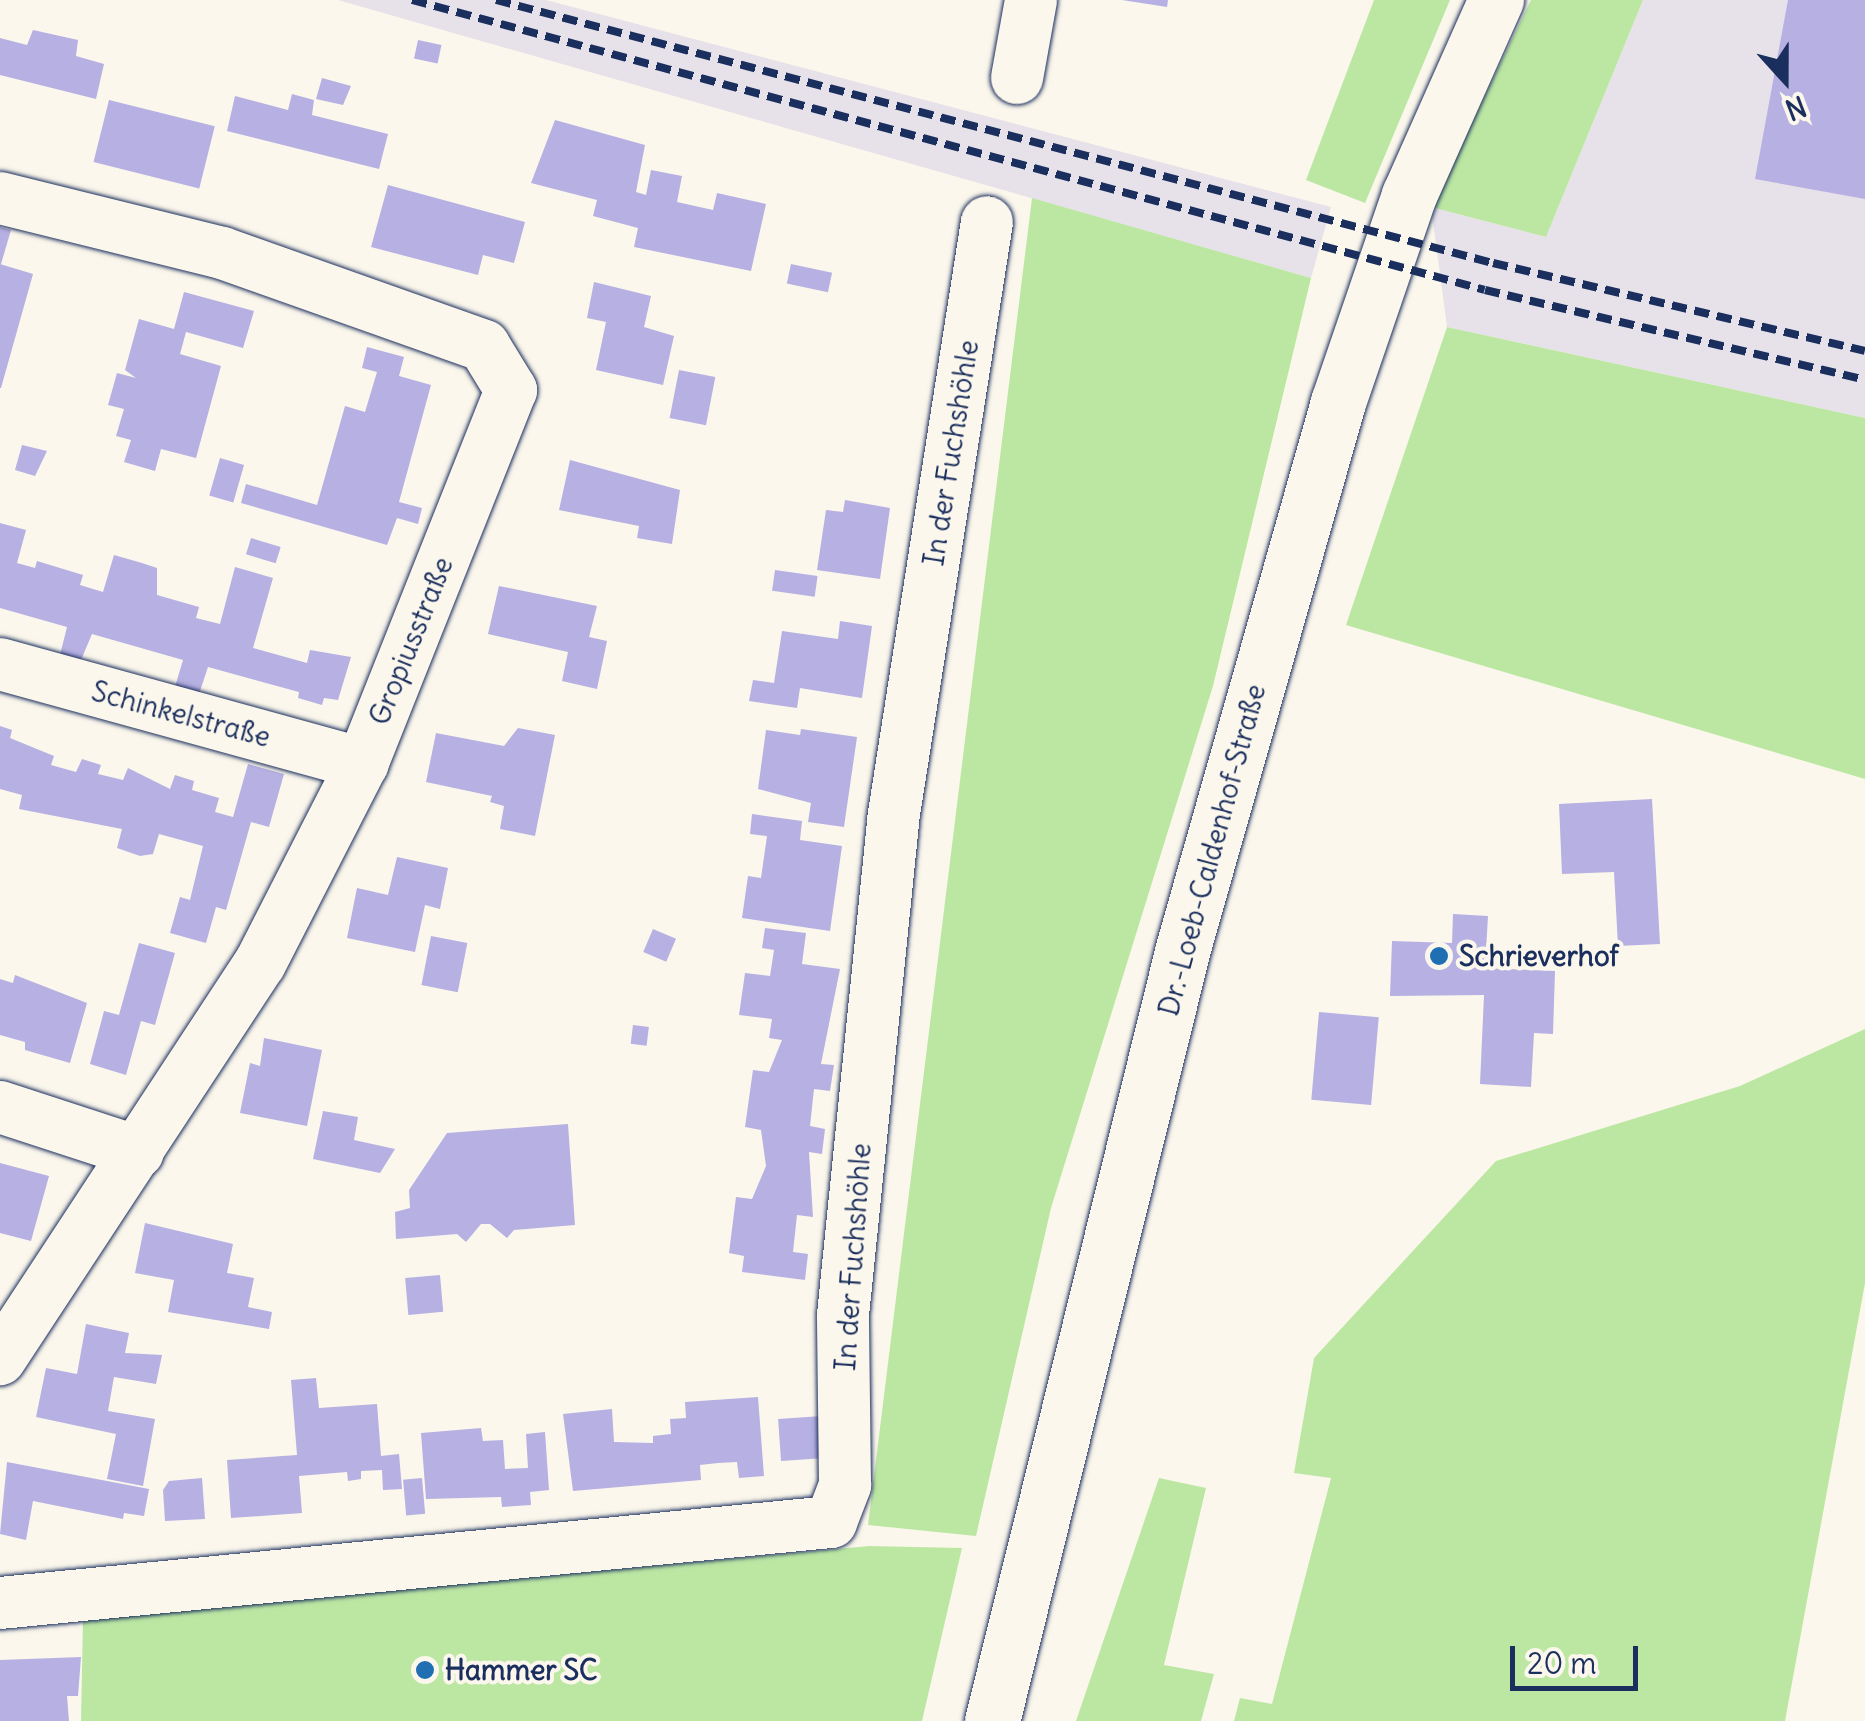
<!DOCTYPE html>
<html>
<head>
<meta charset="utf-8">
<style>
  body { margin:0 }
  #map { position:relative; width:1865px; height:1721px; overflow:hidden; background:#fbf7ec; font-family:Delius,sans-serif }
  div>[style] { position:absolute }
  [style*='--x'] { left:calc(var(--x)*1px); top:calc(var(--y)*1px); width:calc(var(--w)*1px); rotate:calc(var(--a)*1deg) }
  .built>* { inset:0; background:#e7e2e9 }
  .green>* { inset:0; background:#bce7a3 }
  .building>* { inset:0; background:#b7b0e2; transform-origin:0 0 }
  .roads { filter:drop-shadow(0 0 2px #1b2f5e) drop-shadow(0 0 2px #1b2f5e) }
  .minor>* { height:52px; margin:-26px; padding:0 26px; transform-origin:26px; border-radius:26px; background:#fbf7ec }
  .major>* { height:55px; margin:-27.5px; padding:0 27.5px; transform-origin:27.5px; border-radius:27.5px; background:#fbf7ec }
  .rail>* { height:8px; margin-top:-4px; transform-origin:0; background:repeating-linear-gradient(90deg,#1b2f5e 0 15px,transparent 0 23px) }
  .dots>* { width:28px; height:28px; translate:-50% -50%; box-sizing:border-box; border:5px solid #fbf7ec; border-radius:50% }
  span { translate:-50% -50%; white-space:nowrap; text-align:center; line-height:1.15; -webkit-text-stroke:8px #fbf7ec; paint-order:stroke }
  .street-label { font-size:28px; color:#1b2f5e }
  .poi-label { font-size:28px; color:#1b2f5e; font-weight:700 }
  .left { translate:0 -50%; text-align:left }
  .north { position:absolute; left:1735px; top:30px; width:100px; height:100px; -webkit-text-stroke:8px #fbf7ec; paint-order:stroke; rotate:159deg; font-size:28px; font-weight:700; line-height:40px; text-align:center; color:#1b2f5e }
  .north::after { content:''; display:block; margin:auto; width:35px; height:45px; background:#1b2f5e; clip-path:polygon(50% 0,100% 100%,50% 72%,0 100%) }
  .scale { position:absolute; left:1510px; top:1646px; width:128px; height:45px; box-sizing:border-box; border:5px solid #1b2f5e; border-top:0; padding-left:12px; font-size:30px; line-height:35px; white-space:nowrap; color:#1b2f5e; -webkit-text-stroke:8px #fbf7ec; paint-order:stroke }
</style>
</head>
<body>
<div id="map">
  <div class="built">
    <i style="clip-path:polygon(338px 0,546px 0,1331px 207px,1311px 278px)"></i>
    <i style="clip-path:polygon(1643px 0,1865px 0,1865px 418px,1447px 327px,1431px 207px,1546px 237px)"></i>
  </div>
  <div class="green">
    <i style="clip-path:polygon(1374px 0,1450px 0,1365px 203px,1306px 180px)"></i>
    <i style="clip-path:polygon(1531px 0,1643px 0,1546px 237px,1431px 207px)"></i>
    <i style="clip-path:polygon(1032px 198px,1311px 278px,1213px 686px,1051px 1208px,976px 1536px,868px 1525px)"></i>
    <i style="clip-path:polygon(1447px 327px,1865px 418px,1865px 779px,1346px 625px)"></i>
    <i style="clip-path:polygon(1865px 1029px,1865px 1283px,1785px 1721px,1234px 1721px,1240px 1698px,1272px 1704px,1331px 1478px,1294px 1473px,1314px 1358px,1496px 1161px,1740px 1086px)"></i>
    <i style="clip-path:polygon(1159px 1478px,1206px 1488px,1164px 1665px,1214px 1674px,1201px 1721px,1076px 1721px)"></i>
    <i style="clip-path:polygon(869px 1546px,962px 1548px,922px 1721px,81px 1721px,83px 1619px)"></i>
  </div>
  <div class="building">
    <i style="clip-path:polygon(1122px 0,1168px 0,1167px 7px)"></i>
    <i style="clip-path:polygon(1788px 0,1865px 0,1865px 199px,1755px 179px)"></i>
    <i style="clip-path:polygon(33px 30px,78px 40px,76px 56px,104px 64px,96px 99px,0 75px,0 38px,27px 45px)"></i>
    <i style="left:418px;top:40px;width:24px;height:19px;rotate:12deg"></i>
    <i style="clip-path:polygon(322px 78px,351px 86px,343px 105px,316px 99px)"></i>
    <i style="clip-path:polygon(292px 94px,314px 100px,312px 115px,388px 134px,379px 169px,227px 131px,235px 96px,288px 110px)"></i>
    <i style="left:109px;top:100px;width:109px;height:64px;rotate:14deg"></i>
    <i style="clip-path:polygon(555px 120px,645px 145px,636px 192px,646px 195px,651px 170px,682px 176px,677px 202px,713px 210px,717px 193px,766px 204px,751px 271px,634px 247px,638px 228px,593px 216px,597px 200px,531px 183px)"></i>
    <i style="clip-path:polygon(388px 185px,525px 222px,514px 263px,483px 255px,478px 275px,371px 247px)"></i>
    <i style="clip-path:polygon(0 227px,11px 230px,1px 264px,0 264px)"></i>
    <i style="clip-path:polygon(0 264px,33px 274px,1px 388px,0 388px)"></i>
    <i style="left:791px;top:264px;width:42px;height:20px;rotate:12deg"></i>
    <i style="clip-path:polygon(594px 282px,651px 296px,644px 327px,674px 336px,663px 385px,596px 370px,606px 322px,587px 318px)"></i>
    <i style="clip-path:polygon(184px 292px,254px 311px,243px 348px,186px 332px,180px 354px,221px 366px,196px 458px,161px 449px,155px 471px,124px 462px,131px 440px,116px 436px,124px 409px,108px 405px,117px 373px,136px 378px,125px 370px,139px 319px,174px 329px)"></i>
    <i style="clip-path:polygon(367px 347px,404px 357px,399px 376px,431px 385px,399px 502px,422px 508px,418px 524px,397px 518px,387px 545px,241px 503px,246px 484px,317px 505px,345px 406px,365px 412px,377px 372px,362px 368px)"></i>
    <i style="left:679px;top:370px;width:37px;height:49px;rotate:11deg"></i>
    <i style="clip-path:polygon(22px 445px,47px 451px,35px 476px,15px 470px)"></i>
    <i style="left:220px;top:458px;width:25px;height:39px;rotate:16deg"></i>
    <i style="clip-path:polygon(570px 460px,680px 490px,672px 544px,637px 538px,639px 526px,559px 510px)"></i>
    <i style="clip-path:polygon(845px 500px,890px 508px,880px 579px,817px 570px,826px 510px,843px 512px)"></i>
    <i style="clip-path:polygon(0 523px,26px 530px,17px 563px,35px 568px,37px 561px,83px 575px,80px 585px,103px 592px,114px 555px,142px 563px,157px 568px,157px 595px,199px 607px,196px 618px,220px 624px,235px 567px,273px 578px,253px 648px,307px 663px,310px 650px,351px 657px,338px 700px,324px 698px,322px 705px,298px 698px,299px 692px,208px 667px,198px 697px,174px 690px,183px 660px,92px 634px,81px 660px,60px 655px,67px 627px,0 608px)"></i>
    <i style="left:251px;top:538px;width:31px;height:17px;rotate:17deg"></i>
    <i style="left:775px;top:570px;width:43px;height:21px;rotate:8deg"></i>
    <i style="clip-path:polygon(499px 586px,597px 606px,589px 637px,607px 641px,597px 689px,562px 681px,568px 652px,488px 634px)"></i>
    <i style="clip-path:polygon(840px 621px,872px 626px,862px 698px,800px 688px,797px 708px,749px 701px,753px 680px,774px 683px,782px 631px,838px 639px)"></i>
    <i style="clip-path:polygon(0 726px,12px 730px,10px 738px,54px 756px,51px 765px,76px 772px,82px 759px,101px 765px,98px 774px,123px 780px,128px 768px,170px 789px,175px 775px,194px 781px,192px 790px,219px 798px,215px 812px,233px 817px,248px 764px,284px 774px,269px 827px,251px 822px,226px 910px,216px 907px,206px 943px,170px 933px,180px 897px,190px 900px,203px 846px,159px 834px,153px 854px,140px 856px,117px 848px,122px 829px,19px 809px,22px 795px,0 789px)"></i>
    <i style="clip-path:polygon(518px 728px,555px 735px,535px 836px,500px 829px,504px 806px,490px 802px,492px 796px,426px 782px,436px 733px,504px 746px)"></i>
    <i style="clip-path:polygon(801px 729px,857px 737px,844px 827px,808px 822px,811px 803px,758px 789px,766px 730px,800px 735px)"></i>
    <i style="clip-path:polygon(1652px 799px,1660px 944px,1618px 946px,1614px 872px,1562px 874px,1559px 804px)"></i>
    <i style="clip-path:polygon(752px 814px,802px 821px,800px 840px,842px 846px,830px 931px,742px 918px,748px 876px,761px 878px,767px 836px,750px 834px)"></i>
    <i style="clip-path:polygon(397px 857px,448px 868px,440px 909px,425px 905px,415px 952px,347px 938px,357px 888px,388px 895px)"></i>
    <i style="clip-path:polygon(1453px 914px,1488px 916px,1485px 968px,1555px 971px,1553px 1034px,1534px 1033px,1531px 1087px,1480px 1084px,1484px 995px,1390px 996px,1392px 941px,1452px 943px)"></i>
    <i style="clip-path:polygon(765px 928px,806px 933px,802px 964px,840px 969px,821px 1064px,834px 1065px,830px 1091px,814px 1089px,810px 1126px,825px 1129px,822px 1154px,809px 1152px,813px 1217px,797px 1215px,793px 1252px,808px 1254px,805px 1280px,742px 1272px,744px 1256px,729px 1253px,736px 1197px,752px 1199px,766px 1166px,761px 1130px,745px 1127px,753px 1070px,769px 1072px,782px 1040px,769px 1038px,772px 1019px,739px 1015px,745px 973px,770px 976px,774px 950px,762px 948px)"></i>
    <i style="left:653px;top:929px;width:25px;height:25px;rotate:23deg"></i>
    <i style="left:431px;top:936px;width:37px;height:50px;rotate:11deg"></i>
    <i style="clip-path:polygon(139px 943px,175px 953px,155px 1025px,141px 1021px,126px 1075px,90px 1064px,104px 1011px,119px 1015px)"></i>
    <i style="clip-path:polygon(15px 975px,87px 1003px,70px 1063px,25px 1050px,25px 1042px,0 1035px,0 979px,13px 983px)"></i>
    <i style="left:1319px;top:1012px;width:60px;height:88px;rotate:5deg"></i>
    <i style="left:633px;top:1025px;width:16px;height:19px;rotate:7deg"></i>
    <i style="clip-path:polygon(264px 1038px,322px 1050px,307px 1126px,240px 1113px,250px 1063px,260px 1066px)"></i>
    <i style="clip-path:polygon(323px 1111px,358px 1117px,354px 1140px,395px 1149px,380px 1173px,313px 1159px)"></i>
    <i style="clip-path:polygon(568px 1124px,575px 1225px,514px 1230px,507px 1238px,490px 1224px,481px 1224px,466px 1242px,457px 1234px,396px 1239px,395px 1212px,410px 1208px,409px 1190px,447px 1133px)"></i>
    <i style="clip-path:polygon(0 1163px,49px 1176px,31px 1241px,0 1233px)"></i>
    <i style="clip-path:polygon(145px 1223px,233px 1244px,227px 1273px,254px 1278px,248px 1307px,272px 1312px,269px 1329px,168px 1312px,174px 1280px,135px 1273px)"></i>
    <i style="left:440px;top:1275px;width:37px;height:35px;rotate:85deg"></i>
    <i style="clip-path:polygon(86px 1324px,129px 1333px,125px 1353px,162px 1355px,156px 1384px,114px 1377px,108px 1411px,155px 1419px,143px 1486px,107px 1479px,116px 1434px,36px 1417px,46px 1368px,77px 1374px)"></i>
    <i style="clip-path:polygon(316px 1378px,319px 1408px,377px 1404px,381px 1456px,399px 1454px,402px 1489px,383px 1490px,382px 1470px,361px 1471px,361px 1479px,348px 1481px,347px 1472px,299px 1476px,302px 1513px,231px 1518px,227px 1460px,297px 1455px,291px 1380px)"></i>
    <i style="clip-path:polygon(758px 1397px,764px 1476px,739px 1478px,737px 1462px,718px 1463px,700px 1465px,701px 1480px,573px 1491px,563px 1414px,612px 1409px,614px 1442px,653px 1443px,653px 1436px,671px 1434px,670px 1419px,686px 1418px,685px 1402px)"></i>
    <i style="left:822px;top:1416px;width:42px;height:44px;rotate:86deg"></i>
    <i style="clip-path:polygon(481px 1428px,483px 1441px,503px 1440px,505px 1469px,528px 1468px,526px 1434px,545px 1432px,549px 1490px,530px 1492px,531px 1505px,502px 1507px,501px 1497px,426px 1499px,421px 1433px)"></i>
    <i style="clip-path:polygon(7px 1462px,149px 1489px,144px 1516px,124px 1513px,123px 1519px,33px 1501px,26px 1540px,0 1534px)"></i>
    <i style="clip-path:polygon(202px 1478px,205px 1519px,165px 1521px,163px 1490px,169px 1481px)"></i>
    <i style="left:422px;top:1478px;width:36px;height:19px;rotate:85deg"></i>
    <i style="clip-path:polygon(81px 1657px,78px 1696px,67px 1696px,69px 1721px,0 1721px,0 1660px)"></i>
  </div>
  <div class="roads">
    <div class="minor">
      <i style="--x:1017;--y:78;--w:79;--a:-79.8"></i>
      <i style="--x:0;--y:198;--w:229;--a:13.9"></i>
      <i style="--x:222;--y:253;--w:278;--a:19.5"></i>
      <i style="--x:484;--y:346;--w:52;--a:58.5"></i>
      <i style="--x:511;--y:390;--w:403;--a:111.7"></i>
      <i style="--x:362;--y:764;--w:224;--a:117.1"></i>
      <i style="--x:260;--y:963;--w:474;--a:123.3"></i>
      <i style="--x:0;--y:664;--w:376;--a:15.4"></i>
      <i style="--x:0;--y:1107;--w:145;--a:18.1"></i>
      <i style="--x:0;--y:1603;--w:835;--a:-5.57"></i>
      <i style="--x:831;--y:1522;--w:40;--a:-69"></i>
      <i style="--x:845;--y:1485;--w:170;--a:-90.7"></i>
      <i style="--x:843;--y:1315;--w:498;--a:-84.2"></i>
      <i style="--x:893;--y:820;--w:605;--a:-81.07"></i>
    </div>
    <div class="major">
      <i style="--x:992;--y:1721;--w:796;--a:-76.12"></i>
      <i style="--x:1183;--y:948;--w:568;--a:-74.15"></i>
      <i style="--x:1338;--y:402;--w:219;--a:-71.1"></i>
      <i style="--x:1409;--y:195;--w:214;--a:-66"></i>
    </div>
  </div>
  <div class="rail">
    <i style="--x:412;--y:0;--w:1111;--a:15.12"></i>
    <i style="--x:1485;--y:290;--w:391;--a:13.3"></i>
    <i style="--x:496;--y:0;--w:1031;--a:14.78"></i>
    <i style="--x:1493;--y:263;--w:382;--a:13.3"></i>
  </div>
  <div class="dots">
    <i style="left:1439px;top:956px;background:#1f6fb2"></i>
    <i style="left:425px;top:1670px;background:#1f6fb2"></i>
  </div>
  <div class="street-label">
    <span style="left:951px;top:453px;rotate:-81deg">In der Fuchshöhle</span>
    <span style="left:411px;top:641px;rotate:-68deg">Gropiusstraße</span>
    <span style="left:181px;top:714px;rotate:15deg">Schinkelstraße</span>
    <span style="left:1212px;top:850px;rotate:-75deg">Dr.-Loeb-Caldenhof-Straße</span>
    <span style="left:853px;top:1257px;rotate:-86deg">In der Fuchshöhle</span>
  </div>
  <div class="poi-label">
    <span class="left" style="left:1459px;top:956px">Schrieverhof</span>
    <span class="left" style="left:445px;top:1670px">Hammer SC</span>
  </div>
  <div class="north">N</div>
  <div class="scale">20 m</div>
</div>
</body>
</html>
